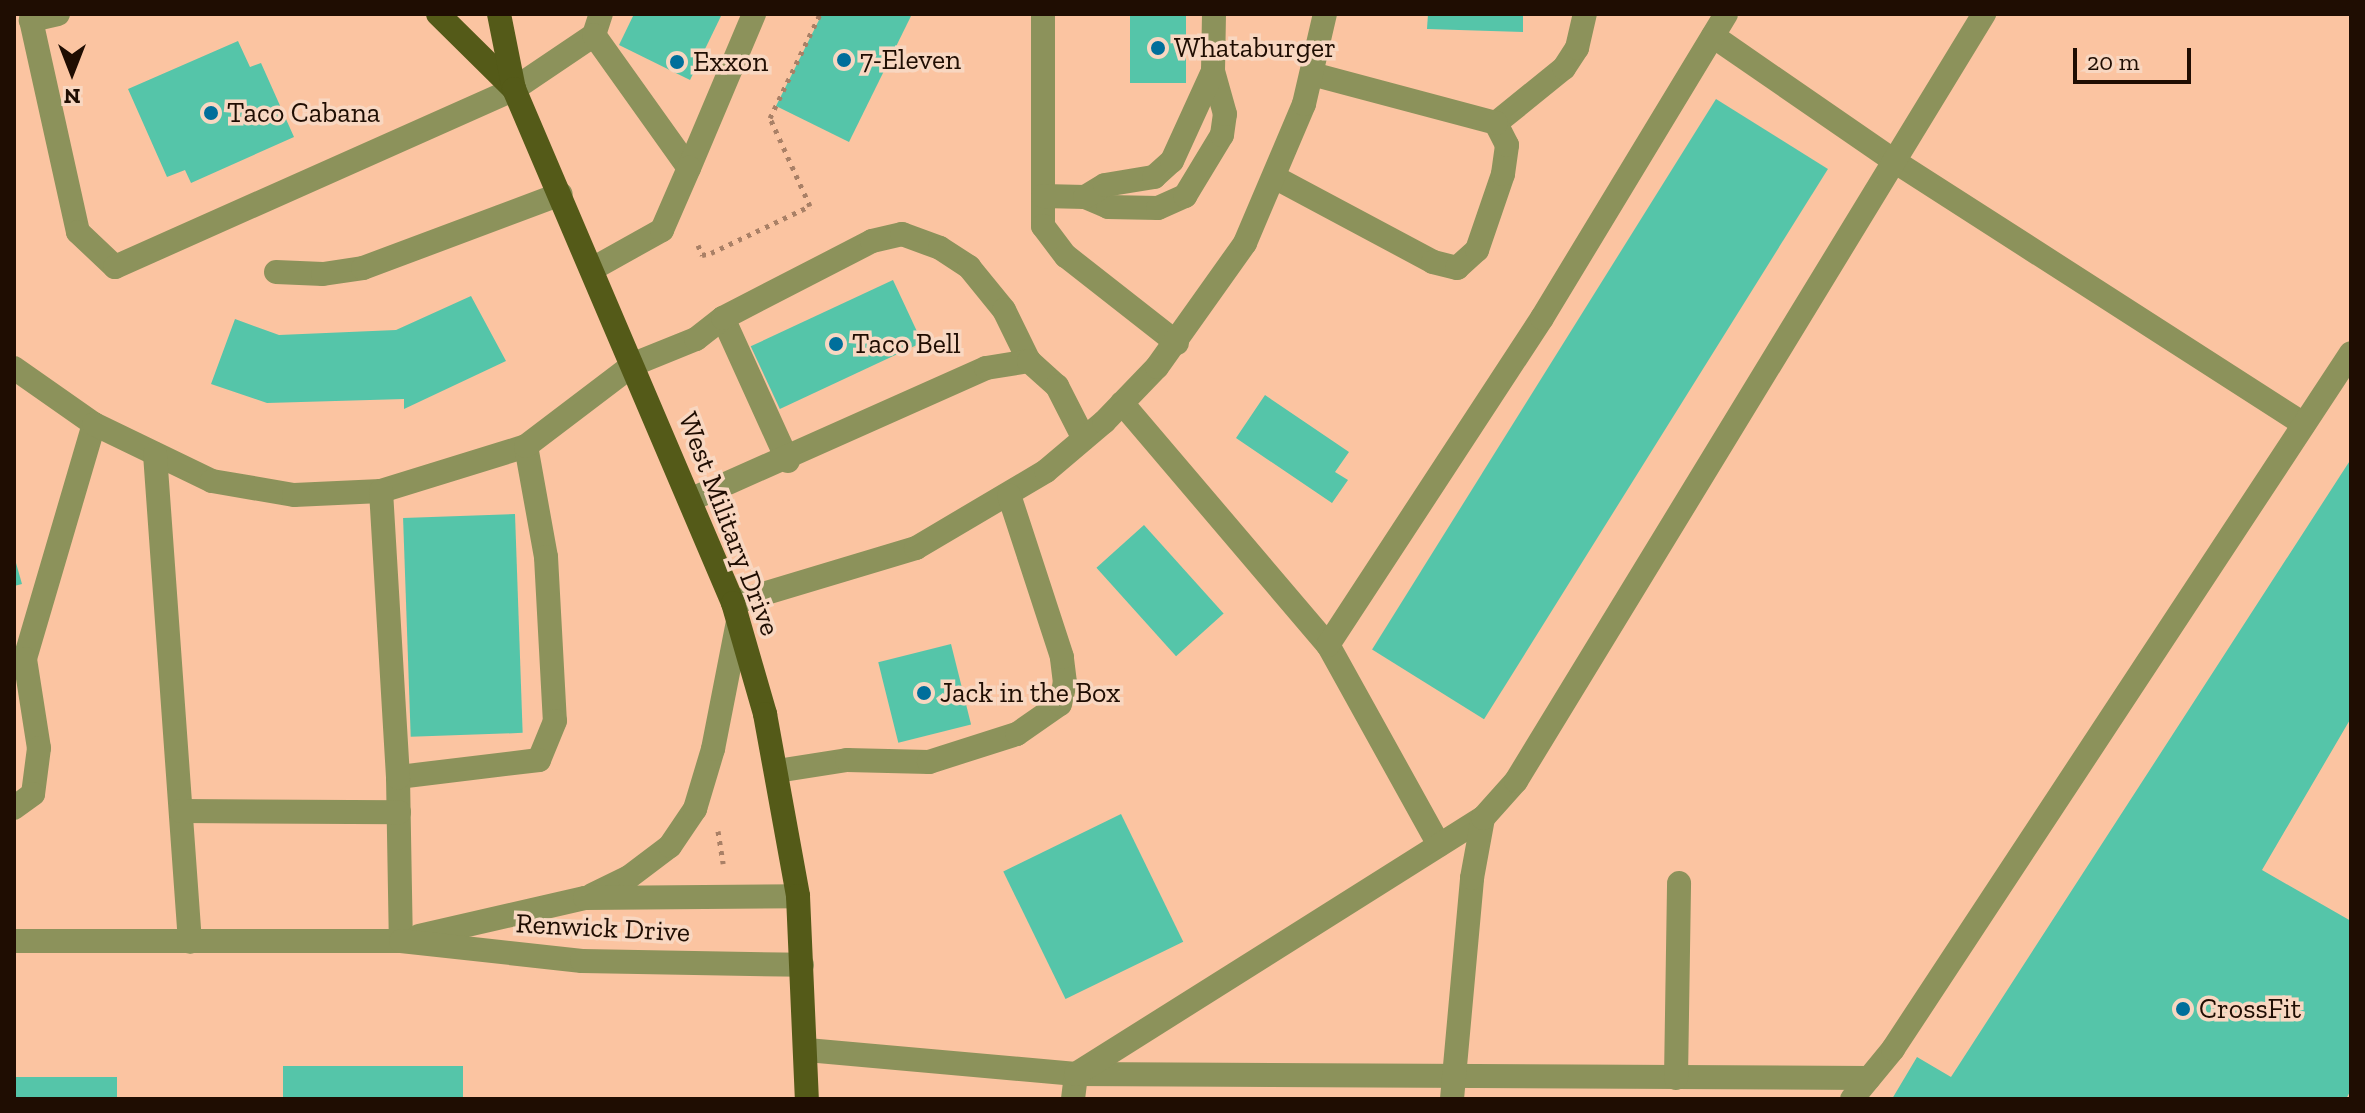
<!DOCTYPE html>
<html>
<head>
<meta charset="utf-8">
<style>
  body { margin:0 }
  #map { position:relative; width:2365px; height:1113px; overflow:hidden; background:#fbc4a1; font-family:"Zilla Slab",serif }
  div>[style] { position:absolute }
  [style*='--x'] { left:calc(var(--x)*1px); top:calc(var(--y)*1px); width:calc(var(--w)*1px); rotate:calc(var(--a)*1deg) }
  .building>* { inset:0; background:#55c5a9; transform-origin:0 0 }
  .path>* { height:5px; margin-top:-2.5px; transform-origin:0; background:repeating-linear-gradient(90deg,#a98066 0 4px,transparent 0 10px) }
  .minor>* { height:24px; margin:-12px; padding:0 12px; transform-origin:12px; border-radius:12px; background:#8c925b }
  .major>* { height:24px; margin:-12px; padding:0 12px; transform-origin:12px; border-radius:12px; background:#545a18 }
  .dots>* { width:22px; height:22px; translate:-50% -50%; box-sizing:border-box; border:4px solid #f8d7c1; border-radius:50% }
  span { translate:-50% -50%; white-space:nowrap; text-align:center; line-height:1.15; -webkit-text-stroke:7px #f8d7c1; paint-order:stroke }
  .poi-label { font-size:28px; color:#1f0d02 }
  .left { translate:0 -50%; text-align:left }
  .street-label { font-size:28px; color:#1f0d02 }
  .frame { position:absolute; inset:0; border:16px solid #1f0d02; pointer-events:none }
  .north { position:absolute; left:32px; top:32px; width:80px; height:80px; -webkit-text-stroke:6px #f8d7c1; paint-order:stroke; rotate:180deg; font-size:22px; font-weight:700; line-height:32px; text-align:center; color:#1f0d02 }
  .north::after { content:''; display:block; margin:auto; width:28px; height:36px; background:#1f0d02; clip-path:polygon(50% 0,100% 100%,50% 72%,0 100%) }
  .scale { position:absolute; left:2073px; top:48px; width:118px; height:36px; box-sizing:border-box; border:4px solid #1f0d02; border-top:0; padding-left:10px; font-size:24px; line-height:28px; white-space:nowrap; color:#1f0d02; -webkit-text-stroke:6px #f8d7c1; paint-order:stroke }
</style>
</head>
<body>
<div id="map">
  <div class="building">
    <i style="clip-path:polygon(634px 14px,722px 14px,690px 80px,619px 45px)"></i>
    <i style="clip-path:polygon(822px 14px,912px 14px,849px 142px,776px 106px)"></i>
    <i style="left:1130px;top:14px;width:56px;height:69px"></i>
    <i style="clip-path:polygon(1428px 14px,1523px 14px,1523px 32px,1427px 29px)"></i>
    <i style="clip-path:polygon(238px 41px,250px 67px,261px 63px,294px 137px,191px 183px,185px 170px,167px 177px,128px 89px)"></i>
    <i style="left:1716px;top:99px;width:132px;height:649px;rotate:32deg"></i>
    <i style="left:893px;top:280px;width:69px;height:157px;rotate:65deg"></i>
    <i style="clip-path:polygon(471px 296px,506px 361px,404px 409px,404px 399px,267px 403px,211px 384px,235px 319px,279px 335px,396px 330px)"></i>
    <i style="clip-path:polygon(1265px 395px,1349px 452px,1335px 472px,1348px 480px,1332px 503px,1236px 438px)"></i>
    <i style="clip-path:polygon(2351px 459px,2351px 718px,2262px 870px,2351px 921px,2351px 1090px,2346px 1099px,1892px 1099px,1917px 1057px,1951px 1077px)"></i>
    <i style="left:515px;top:514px;width:219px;height:112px;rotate:88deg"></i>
    <i style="left:1144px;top:525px;width:119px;height:64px;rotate:48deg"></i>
    <i style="clip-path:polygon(14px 556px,22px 584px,14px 586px)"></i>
    <i style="left:951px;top:644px;width:83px;height:75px;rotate:76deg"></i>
    <i style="left:1121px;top:814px;width:142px;height:131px;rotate:64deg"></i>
    <i style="left:463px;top:1066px;width:33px;height:180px;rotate:90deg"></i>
    <i style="left:117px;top:1077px;width:22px;height:103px;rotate:90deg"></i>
  </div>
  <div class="path">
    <i style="--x:698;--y:245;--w:11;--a:68"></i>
    <i style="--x:702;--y:255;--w:9;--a:-13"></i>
    <i style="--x:711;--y:253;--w:110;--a:-25.4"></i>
    <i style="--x:810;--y:206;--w:97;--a:-114.4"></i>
    <i style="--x:770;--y:118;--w:115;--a:-64.3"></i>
    <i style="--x:718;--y:831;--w:33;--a:81"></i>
  </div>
  <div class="minor">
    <i style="--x:58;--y:14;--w:28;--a:167"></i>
    <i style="--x:31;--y:20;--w:217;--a:77.5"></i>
    <i style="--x:78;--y:232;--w:51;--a:43.4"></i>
    <i style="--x:115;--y:267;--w:437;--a:-24"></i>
    <i style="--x:514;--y:89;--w:97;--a:-34"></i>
    <i style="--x:594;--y:35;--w:22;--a:-72"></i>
    <i style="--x:1043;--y:14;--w:212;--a:90"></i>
    <i style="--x:1043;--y:226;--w:38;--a:53"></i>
    <i style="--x:1066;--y:256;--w:141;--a:38.1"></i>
    <i style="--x:594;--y:35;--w:163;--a:54.5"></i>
    <i style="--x:689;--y:168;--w:167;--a:-67.1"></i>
    <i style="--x:1713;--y:36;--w:220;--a:34.6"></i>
    <i style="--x:1894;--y:161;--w:487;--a:32.7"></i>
    <i style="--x:1496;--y:123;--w:87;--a:-39"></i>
    <i style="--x:1564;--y:68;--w:24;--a:-57"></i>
    <i style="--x:1577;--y:48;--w:35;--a:-77"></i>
    <i style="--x:1276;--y:178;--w:178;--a:28.1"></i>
    <i style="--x:1433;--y:262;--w:25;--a:14"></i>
    <i style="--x:1457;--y:268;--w:27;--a:-42"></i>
    <i style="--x:1477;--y:250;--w:80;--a:-71.1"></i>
    <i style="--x:1503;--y:174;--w:29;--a:-82"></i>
    <i style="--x:1507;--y:145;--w:25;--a:-117"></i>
    <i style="--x:1496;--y:123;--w:190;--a:-165.1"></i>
    <i style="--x:1043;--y:196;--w:42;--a:1.4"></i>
    <i style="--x:1085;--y:197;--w:25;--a:23"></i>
    <i style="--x:1108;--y:207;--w:50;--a:1.1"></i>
    <i style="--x:1158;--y:208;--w:30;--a:-24"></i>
    <i style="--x:1185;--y:196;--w:71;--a:-58.8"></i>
    <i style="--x:1222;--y:135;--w:21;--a:-82"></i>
    <i style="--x:1225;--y:114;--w:45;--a:-105.6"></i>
    <i style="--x:1213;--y:71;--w:57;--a:-89"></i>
    <i style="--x:1085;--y:197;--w:23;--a:-31"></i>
    <i style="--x:1105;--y:185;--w:50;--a:-9.3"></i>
    <i style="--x:1154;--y:177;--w:24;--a:-42"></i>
    <i style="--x:1172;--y:161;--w:99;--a:-65.5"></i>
    <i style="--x:594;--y:268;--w:78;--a:-29.2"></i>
    <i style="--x:662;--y:230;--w:68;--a:-66.5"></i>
    <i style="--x:276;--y:272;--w:47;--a:2.4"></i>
    <i style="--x:323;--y:274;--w:40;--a:-8.5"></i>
    <i style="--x:363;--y:268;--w:211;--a:-20.5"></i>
    <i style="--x:723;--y:318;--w:157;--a:65.6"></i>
    <i style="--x:14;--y:368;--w:98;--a:35"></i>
    <i style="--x:94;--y:424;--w:245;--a:106.4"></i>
    <i style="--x:25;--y:659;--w:90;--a:81.1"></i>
    <i style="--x:39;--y:748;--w:46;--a:97.4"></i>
    <i style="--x:33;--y:794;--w:24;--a:144"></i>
    <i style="--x:1122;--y:403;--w:318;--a:49.6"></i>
    <i style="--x:94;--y:424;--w:131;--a:25.8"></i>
    <i style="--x:212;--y:481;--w:83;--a:9.7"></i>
    <i style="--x:294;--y:495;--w:87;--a:-2.6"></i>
    <i style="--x:381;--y:491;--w:152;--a:-17.2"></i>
    <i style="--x:526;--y:446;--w:113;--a:79.8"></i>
    <i style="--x:546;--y:557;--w:164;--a:86.9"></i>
    <i style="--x:555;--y:721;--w:42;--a:112.3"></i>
    <i style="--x:539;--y:760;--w:142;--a:173.1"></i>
    <i style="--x:398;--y:777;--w:164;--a:89"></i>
    <i style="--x:526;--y:446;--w:136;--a:-37.2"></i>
    <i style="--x:634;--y:364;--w:67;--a:-22"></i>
    <i style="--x:696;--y:339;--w:34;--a:-38"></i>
    <i style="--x:723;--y:318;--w:168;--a:-27.3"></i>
    <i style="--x:872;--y:241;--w:31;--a:-13"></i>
    <i style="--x:902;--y:234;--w:40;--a:20.2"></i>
    <i style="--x:940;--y:248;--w:35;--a:33"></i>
    <i style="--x:969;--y:267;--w:55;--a:50.9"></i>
    <i style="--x:1004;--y:310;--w:57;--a:63.9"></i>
    <i style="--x:155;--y:454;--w:489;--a:85.9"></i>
    <i style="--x:381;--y:491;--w:287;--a:86.6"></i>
    <i style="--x:692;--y:499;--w:322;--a:-24"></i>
    <i style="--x:986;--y:368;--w:44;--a:-9.2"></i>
    <i style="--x:1029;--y:361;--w:38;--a:42"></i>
    <i style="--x:1057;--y:386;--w:59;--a:63"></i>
    <i style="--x:733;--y:603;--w:191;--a:-16.7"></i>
    <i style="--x:916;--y:548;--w:151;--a:-30.6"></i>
    <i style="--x:1046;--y:471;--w:76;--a:-40.2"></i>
    <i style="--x:1104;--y:422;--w:76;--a:-46.1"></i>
    <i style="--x:1157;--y:367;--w:152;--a:-54.6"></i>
    <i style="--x:1245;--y:243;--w:151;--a:-67"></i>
    <i style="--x:1304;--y:104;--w:92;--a:-76.9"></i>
    <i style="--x:777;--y:771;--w:71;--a:-8.9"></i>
    <i style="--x:847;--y:760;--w:82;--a:1.4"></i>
    <i style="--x:929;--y:762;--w:92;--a:-17.7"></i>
    <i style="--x:1017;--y:734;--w:52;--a:-34.9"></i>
    <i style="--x:1060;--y:704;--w:22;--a:-77"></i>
    <i style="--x:1065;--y:683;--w:26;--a:-97"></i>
    <i style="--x:1062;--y:657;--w:170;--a:-108.1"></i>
    <i style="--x:181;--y:811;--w:218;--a:0.3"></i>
    <i style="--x:1439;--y:845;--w:229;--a:-119"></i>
    <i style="--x:1328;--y:645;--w:391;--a:-56.8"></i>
    <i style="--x:1542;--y:318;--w:355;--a:-58.8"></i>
    <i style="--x:592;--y:895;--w:41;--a:-25.9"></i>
    <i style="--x:629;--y:877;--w:51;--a:-37.1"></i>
    <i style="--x:670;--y:846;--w:45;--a:-56"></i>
    <i style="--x:695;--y:809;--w:63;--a:-73.3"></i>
    <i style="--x:713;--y:749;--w:129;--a:-78.9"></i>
    <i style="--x:419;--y:936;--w:170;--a:-12.9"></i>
    <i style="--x:585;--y:898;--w:213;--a:-0.5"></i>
    <i style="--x:14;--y:941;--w:387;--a:0"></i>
    <i style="--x:401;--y:941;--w:182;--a:6.3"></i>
    <i style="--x:582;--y:961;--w:220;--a:1"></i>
    <i style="--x:807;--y:1050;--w:270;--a:5.1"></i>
    <i style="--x:1076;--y:1074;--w:793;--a:0.29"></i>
    <i style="--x:1676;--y:1078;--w:195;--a:-89.1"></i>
    <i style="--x:1073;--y:1099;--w:25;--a:-83"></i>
    <i style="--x:1076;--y:1074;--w:481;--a:-32.2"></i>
    <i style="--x:1452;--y:1099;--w:222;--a:-84.8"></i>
    <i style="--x:1472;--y:878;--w:61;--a:-79.6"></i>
    <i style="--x:1483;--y:818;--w:50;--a:-48.3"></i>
    <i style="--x:1516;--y:781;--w:899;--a:-58.61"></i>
    <i style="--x:1852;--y:1099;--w:65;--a:-50.6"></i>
    <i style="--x:1893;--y:1049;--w:833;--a:-56.65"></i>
  </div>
  <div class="major">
    <i style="--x:438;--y:14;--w:107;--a:44.6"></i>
    <i style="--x:499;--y:14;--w:76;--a:78.7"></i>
    <i style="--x:514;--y:89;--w:559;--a:66.92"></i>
    <i style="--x:733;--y:603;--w:116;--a:73.9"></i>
    <i style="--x:765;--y:714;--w:185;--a:79.7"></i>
    <i style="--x:798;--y:896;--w:203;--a:87.5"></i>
  </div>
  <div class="dots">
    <i style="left:1158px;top:48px;background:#006f9b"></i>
    <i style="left:844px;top:60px;background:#006f9b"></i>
    <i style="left:677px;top:62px;background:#006f9b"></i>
    <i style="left:211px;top:113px;background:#006f9b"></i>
    <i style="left:836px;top:344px;background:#006f9b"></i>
    <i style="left:924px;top:693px;background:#006f9b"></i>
    <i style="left:2183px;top:1009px;background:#006f9b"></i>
  </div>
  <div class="poi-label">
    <span class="left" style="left:1174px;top:48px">Whataburger</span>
    <span class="left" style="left:860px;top:60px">7-Eleven</span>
    <span class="left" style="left:693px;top:62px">Exxon</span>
    <span class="left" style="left:227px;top:113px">Taco Cabana</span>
    <span class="left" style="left:852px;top:344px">Taco Bell</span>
    <span class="left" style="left:940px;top:693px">Jack in the Box</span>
    <span class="left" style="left:2199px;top:1009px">CrossFit</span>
  </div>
  <div class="street-label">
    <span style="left:729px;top:524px;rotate:69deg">West Military Drive</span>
    <span style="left:603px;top:928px;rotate:3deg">Renwick Drive</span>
  </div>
  <div class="frame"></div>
  <div class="north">N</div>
  <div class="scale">20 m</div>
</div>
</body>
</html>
